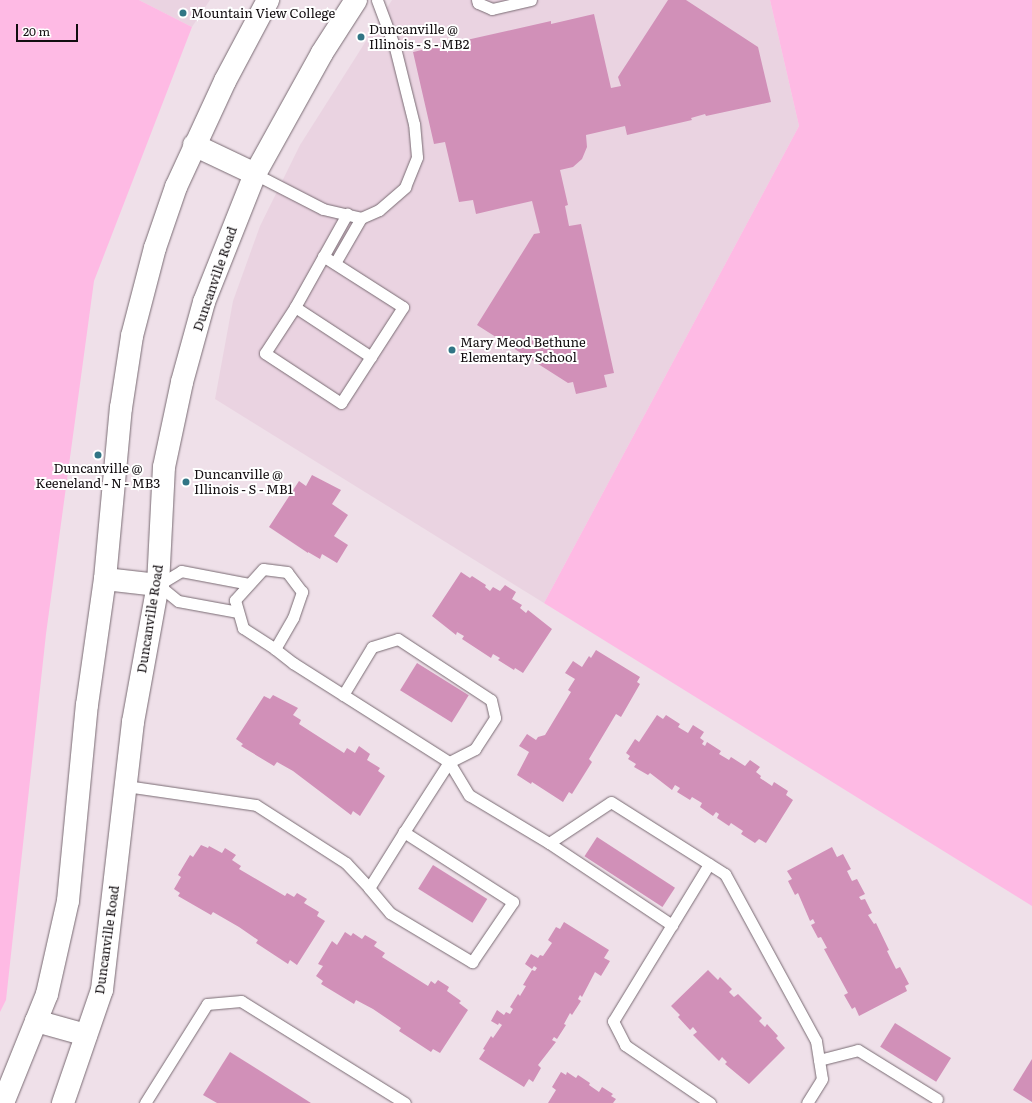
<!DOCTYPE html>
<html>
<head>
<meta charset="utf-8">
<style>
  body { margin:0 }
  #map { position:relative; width:1032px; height:1103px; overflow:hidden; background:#efe0e9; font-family:Literata,serif }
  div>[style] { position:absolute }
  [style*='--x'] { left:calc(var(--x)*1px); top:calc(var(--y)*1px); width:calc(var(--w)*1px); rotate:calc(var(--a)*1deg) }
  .built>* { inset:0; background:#ead3e1 }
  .green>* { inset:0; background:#febae4 }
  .building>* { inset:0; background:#d190b8; transform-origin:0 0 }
  .roads { filter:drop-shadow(0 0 1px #796b73) drop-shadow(0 0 1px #796b73) }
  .service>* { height:11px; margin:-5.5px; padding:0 5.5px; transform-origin:5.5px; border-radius:5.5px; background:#fff }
  .secondary>* { height:22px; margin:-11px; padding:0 11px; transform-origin:11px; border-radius:11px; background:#fff }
  .dots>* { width:11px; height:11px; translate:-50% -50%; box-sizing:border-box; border:2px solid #fff; border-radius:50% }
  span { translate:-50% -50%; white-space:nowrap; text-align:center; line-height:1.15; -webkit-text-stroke:4px #fff; paint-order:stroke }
  .poi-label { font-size:13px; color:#120d10 }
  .left { translate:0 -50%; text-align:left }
  .street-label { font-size:13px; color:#120d10 }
  .scale { position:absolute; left:16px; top:24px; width:62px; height:18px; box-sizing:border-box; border:2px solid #120d10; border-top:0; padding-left:5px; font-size:12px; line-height:14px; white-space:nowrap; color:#120d10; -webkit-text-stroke:3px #fff; paint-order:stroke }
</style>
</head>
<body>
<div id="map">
  <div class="built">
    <i style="clip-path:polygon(139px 0,210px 0,192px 27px)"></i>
    <i style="clip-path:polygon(392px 0,770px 0,799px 126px,544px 603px,215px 399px,233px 301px,260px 226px,300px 145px)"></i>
  </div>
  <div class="green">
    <i style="clip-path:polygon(0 0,139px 0,192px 27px,94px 281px,46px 634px,6px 1000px,0 1012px)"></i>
    <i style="clip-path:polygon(770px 0,1032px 0,1032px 906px,544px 603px,799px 126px)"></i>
  </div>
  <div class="building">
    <i style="clip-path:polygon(668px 0,686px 0,758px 47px,771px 102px,706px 116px,705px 114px,691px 118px,692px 120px,627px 135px,625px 126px,586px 135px,587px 147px,582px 159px,573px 167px,560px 170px,568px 205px,565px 206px,569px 226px,581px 224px,614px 373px,604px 375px,607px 387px,576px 394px,573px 382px,568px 383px,477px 325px,534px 234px,540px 233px,532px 201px,476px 214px,473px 200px,459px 202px,445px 142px,434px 144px,413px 52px,551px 21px,551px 24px,594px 14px,611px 88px,621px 86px,618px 77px)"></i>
    <i style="clip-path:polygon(312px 475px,341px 490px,332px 504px,348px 515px,334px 536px,348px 545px,337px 563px,322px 554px,320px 559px,308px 552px,308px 553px,269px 527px,299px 481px,306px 486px)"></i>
    <i style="clip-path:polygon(461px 572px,470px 578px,472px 576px,486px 585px,485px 587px,490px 591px,493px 587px,500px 591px,505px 585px,516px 592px,512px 599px,522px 605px,520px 608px,526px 613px,528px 610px,552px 629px,523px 673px,515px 668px,514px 670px,498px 660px,500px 658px,493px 654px,491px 658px,462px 639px,464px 636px,457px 632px,456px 635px,432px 616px)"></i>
    <i style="clip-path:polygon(596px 650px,640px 677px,637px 682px,640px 684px,621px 717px,616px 714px,589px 759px,592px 762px,572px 794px,569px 792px,563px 802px,532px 782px,531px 784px,517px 775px,529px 752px,519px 746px,527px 734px,536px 740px,538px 737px,545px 735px,571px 692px,568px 690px,575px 679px,565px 673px,573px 661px,582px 667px,589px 656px,591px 658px)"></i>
    <i style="left:417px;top:663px;width:61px;height:32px;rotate:32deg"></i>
    <i style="clip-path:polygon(273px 695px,298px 708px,293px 715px,301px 720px,299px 724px,344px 753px,347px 748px,355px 753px,359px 746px,370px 754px,367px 760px,380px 768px,378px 771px,385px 776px,360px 816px,353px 811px,351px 815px,293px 771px,277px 762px,274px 766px,241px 746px,243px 744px,236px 739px,264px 696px,270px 699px)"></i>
    <i style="clip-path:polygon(657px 715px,663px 719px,666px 715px,680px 724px,678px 727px,688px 733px,693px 725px,704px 732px,700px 738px,704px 741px,702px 744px,705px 746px,707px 742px,721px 751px,719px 754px,729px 760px,731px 757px,745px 766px,750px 760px,760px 767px,756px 772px,761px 776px,760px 778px,772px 786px,774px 782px,788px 791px,786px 795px,793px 800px,766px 843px,759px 839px,755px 843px,741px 834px,743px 831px,731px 823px,729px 826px,717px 818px,719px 814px,716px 812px,713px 816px,700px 807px,702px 803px,692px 797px,690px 800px,677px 792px,680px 788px,675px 785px,672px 790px,650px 773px,648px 775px,634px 767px,636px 764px,628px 759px,630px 756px,626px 753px,635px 739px,639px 742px)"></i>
    <i style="left:597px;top:837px;width:93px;height:23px;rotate:33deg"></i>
    <i style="clip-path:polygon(201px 845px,208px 848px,209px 846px,222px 853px,225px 848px,236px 855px,232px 860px,241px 866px,239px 869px,285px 896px,287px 893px,294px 897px,297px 893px,307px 899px,304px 903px,319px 912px,317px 916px,325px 921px,297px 965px,290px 960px,288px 964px,256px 943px,258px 940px,239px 927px,213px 912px,211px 915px,178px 896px,180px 893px,174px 889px,181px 877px,178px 875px,190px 855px,193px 857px)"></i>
    <i style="clip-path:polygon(832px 847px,837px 857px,843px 854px,851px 869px,847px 871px,852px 881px,857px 879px,865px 894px,859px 897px,861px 900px,865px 899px,872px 913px,868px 915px,874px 924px,876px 923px,889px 950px,887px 951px,896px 969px,900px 967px,909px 984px,905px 986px,907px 991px,859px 1016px,855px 1007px,852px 1009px,844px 995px,848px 993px,824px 949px,827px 948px,821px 937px,818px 938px,811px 925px,815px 923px,813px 919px,810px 921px,798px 893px,795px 895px,788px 881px,792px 879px,787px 871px)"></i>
    <i style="left:433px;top:865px;width:64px;height:28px;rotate:32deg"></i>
    <i style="clip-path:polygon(564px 922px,609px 950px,604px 958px,610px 961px,601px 976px,595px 972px,582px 997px,580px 995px,578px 999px,581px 1001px,572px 1015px,570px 1013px,564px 1024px,566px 1025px,557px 1039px,554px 1037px,552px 1040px,556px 1042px,538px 1065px,541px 1068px,533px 1082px,529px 1079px,524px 1087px,479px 1059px,485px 1050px,483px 1049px,491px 1036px,493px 1038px,502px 1025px,499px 1023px,498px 1025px,491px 1021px,497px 1010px,504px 1015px,506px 1012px,510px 1014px,513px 1009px,510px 1007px,518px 994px,520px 996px,526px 986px,523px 985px,532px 970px,535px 971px,537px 968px,534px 966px,532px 969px,525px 964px,531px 954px,538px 958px,540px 955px,543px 956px,552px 943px,548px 940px,556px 927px,560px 929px)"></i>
    <i style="clip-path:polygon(345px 932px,351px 936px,353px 933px,362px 939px,365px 935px,377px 942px,374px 946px,385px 953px,382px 957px,428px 986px,431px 981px,435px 984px,438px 980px,449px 987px,447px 991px,461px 1001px,459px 1003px,468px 1010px,440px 1053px,433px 1049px,431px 1052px,399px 1031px,401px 1028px,373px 1009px,356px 1000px,354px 1004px,321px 984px,323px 981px,316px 976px,323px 966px,318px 964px,332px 941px,337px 945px)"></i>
    <i style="clip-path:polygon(708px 970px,718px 980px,720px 977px,732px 989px,729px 992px,734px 997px,738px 994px,762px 1018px,759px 1021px,765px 1027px,767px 1024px,778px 1036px,776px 1038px,785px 1048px,749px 1084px,725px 1064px,727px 1062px,722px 1057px,719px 1061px,693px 1035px,697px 1032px,693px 1027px,690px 1030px,678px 1017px,680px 1015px,671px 1006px)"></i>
    <i style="left:895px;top:1023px;width:66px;height:28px;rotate:32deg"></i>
    <i style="clip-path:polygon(230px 1052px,311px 1103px,217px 1103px,203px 1095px)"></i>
    <i style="clip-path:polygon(1032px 1059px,1032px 1102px,1013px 1090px)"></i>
    <i style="clip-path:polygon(561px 1072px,566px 1075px,567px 1072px,576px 1078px,578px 1075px,590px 1083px,589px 1085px,599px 1092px,602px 1087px,613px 1094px,611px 1096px,616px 1099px,613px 1103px,548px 1103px,556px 1090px,552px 1087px)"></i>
  </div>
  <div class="roads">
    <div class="service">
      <i style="--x:477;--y:0;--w:3;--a:72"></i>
      <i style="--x:478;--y:3;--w:15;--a:23"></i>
      <i style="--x:492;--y:9;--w:40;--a:-13"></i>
      <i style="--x:255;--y:174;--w:76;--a:27.2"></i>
      <i style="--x:323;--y:209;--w:39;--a:13"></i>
      <i style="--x:361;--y:218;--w:20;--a:-24"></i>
      <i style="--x:379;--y:210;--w:35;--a:-41"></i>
      <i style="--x:405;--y:187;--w:32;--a:-68"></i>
      <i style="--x:417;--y:157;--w:33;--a:-95"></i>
      <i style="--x:414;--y:124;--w:78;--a:-104"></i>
      <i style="--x:395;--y:48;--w:51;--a:-110.6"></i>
      <i style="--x:323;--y:256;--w:95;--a:32.5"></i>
      <i style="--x:403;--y:307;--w:114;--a:122.9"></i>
      <i style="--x:341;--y:403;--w:91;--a:-146.7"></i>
      <i style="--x:265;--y:353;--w:55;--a:-56.9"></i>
      <i style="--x:295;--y:307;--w:107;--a:-60.8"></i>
      <i style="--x:335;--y:263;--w:52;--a:-60"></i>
      <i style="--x:295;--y:307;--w:91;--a:33.3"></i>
      <i style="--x:238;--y:612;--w:61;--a:-169.6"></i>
      <i style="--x:178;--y:601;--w:26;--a:-141"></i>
      <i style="--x:158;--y:585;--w:27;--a:-31"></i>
      <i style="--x:181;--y:571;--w:69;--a:10.8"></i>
      <i style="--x:275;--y:649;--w:36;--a:-60"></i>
      <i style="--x:293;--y:618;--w:28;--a:-71"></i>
      <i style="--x:302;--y:592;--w:25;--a:-127"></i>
      <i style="--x:287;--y:572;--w:24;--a:-173"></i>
      <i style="--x:263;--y:569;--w:42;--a:132.1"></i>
      <i style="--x:235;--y:600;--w:29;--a:74"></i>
      <i style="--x:243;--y:628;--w:38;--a:33"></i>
      <i style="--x:275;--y:649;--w:23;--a:38"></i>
      <i style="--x:293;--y:663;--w:185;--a:32.4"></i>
      <i style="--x:449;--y:762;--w:39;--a:59"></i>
      <i style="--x:469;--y:795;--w:93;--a:31"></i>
      <i style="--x:549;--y:843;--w:74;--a:-33.5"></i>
      <i style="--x:611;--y:802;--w:135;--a:32.3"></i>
      <i style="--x:725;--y:874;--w:190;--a:61.4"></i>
      <i style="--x:816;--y:1041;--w:38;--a:81"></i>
      <i style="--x:822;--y:1079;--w:28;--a:122"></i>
      <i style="--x:343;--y:695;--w:56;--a:-58.9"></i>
      <i style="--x:372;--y:647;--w:27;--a:-17"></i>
      <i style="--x:398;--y:639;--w:111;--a:33.3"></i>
      <i style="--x:491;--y:700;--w:18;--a:77"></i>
      <i style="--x:495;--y:718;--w:37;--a:123"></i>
      <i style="--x:475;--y:749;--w:29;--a:153"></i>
      <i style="--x:449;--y:762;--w:83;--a:122.7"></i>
      <i style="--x:404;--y:832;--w:66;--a:122"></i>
      <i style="--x:369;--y:888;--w:33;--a:50"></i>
      <i style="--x:390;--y:913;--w:96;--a:30.9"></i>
      <i style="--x:472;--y:962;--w:73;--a:-55.7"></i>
      <i style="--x:513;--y:902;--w:130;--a:-147.3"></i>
      <i style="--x:126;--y:786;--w:131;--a:8.3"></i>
      <i style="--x:256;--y:805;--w:107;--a:32.8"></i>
      <i style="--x:346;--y:863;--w:34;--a:47"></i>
      <i style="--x:549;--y:843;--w:148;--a:33.7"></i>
      <i style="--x:709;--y:864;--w:184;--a:121.4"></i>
      <i style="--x:613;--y:1021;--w:27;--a:63"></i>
      <i style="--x:625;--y:1045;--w:103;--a:34.3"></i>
      <i style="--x:819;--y:1060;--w:40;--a:-14.4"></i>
      <i style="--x:858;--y:1050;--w:93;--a:31.8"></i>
      <i style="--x:145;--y:1103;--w:117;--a:-57.9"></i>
      <i style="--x:207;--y:1004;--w:34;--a:-5"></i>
      <i style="--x:241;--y:1001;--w:193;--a:31.9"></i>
    </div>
    <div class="secondary">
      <i style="--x:194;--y:145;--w:68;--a:25.4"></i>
      <i style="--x:105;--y:579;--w:53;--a:6.5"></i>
      <i style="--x:36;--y:1021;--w:52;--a:15.6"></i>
      <i style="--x:3;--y:1103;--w:118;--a:-68"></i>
      <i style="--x:47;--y:994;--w:95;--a:-77.3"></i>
      <i style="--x:68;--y:901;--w:197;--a:-84.5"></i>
      <i style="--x:87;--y:705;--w:127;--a:-81.9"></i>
      <i style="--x:105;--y:579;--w:172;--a:-84.7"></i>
      <i style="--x:121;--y:408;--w:73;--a:-81.3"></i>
      <i style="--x:132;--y:336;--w:91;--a:-75.4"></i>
      <i style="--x:155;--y:248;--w:65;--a:-71"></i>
      <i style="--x:176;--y:187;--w:117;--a:-65.2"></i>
      <i style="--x:225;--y:81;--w:92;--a:-62"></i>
      <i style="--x:63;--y:1103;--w:120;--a:-71"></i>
      <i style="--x:102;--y:990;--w:270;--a:-83.4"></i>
      <i style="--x:133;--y:722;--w:139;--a:-79.7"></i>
      <i style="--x:158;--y:585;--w:118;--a:-87.1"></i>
      <i style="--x:164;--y:467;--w:87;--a:-78"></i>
      <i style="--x:182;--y:382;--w:83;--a:-74.6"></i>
      <i style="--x:204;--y:302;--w:138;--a:-68.3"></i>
      <i style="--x:255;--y:174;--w:138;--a:-61"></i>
      <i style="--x:322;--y:53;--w:63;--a:-57.3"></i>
    </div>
  </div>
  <div class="dots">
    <i style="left:183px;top:13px;background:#317585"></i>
    <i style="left:361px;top:37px;background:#317585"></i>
    <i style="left:452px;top:350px;background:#317585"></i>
    <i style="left:98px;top:455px;background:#317585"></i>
    <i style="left:186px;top:482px;background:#317585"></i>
  </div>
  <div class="poi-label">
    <span class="left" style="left:191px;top:13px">Mountain View College</span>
    <span class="left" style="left:369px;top:37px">Duncanville @<br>Illinois - S - MB2</span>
    <span class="left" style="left:460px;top:350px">Mary Meod Bethune<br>Elementary School</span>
    <span style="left:98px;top:476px">Duncanville @<br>Keeneland - N - MB3</span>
    <span class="left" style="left:194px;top:482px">Duncanville @<br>Illinois - S - MB1</span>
  </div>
  <div class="street-label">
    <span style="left:215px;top:279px;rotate:-71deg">Duncanville Road</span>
    <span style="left:150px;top:619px;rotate:-81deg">Duncanville Road</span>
    <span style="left:107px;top:940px;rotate:-82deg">Duncanville Road</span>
  </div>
  <div class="scale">20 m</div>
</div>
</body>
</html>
